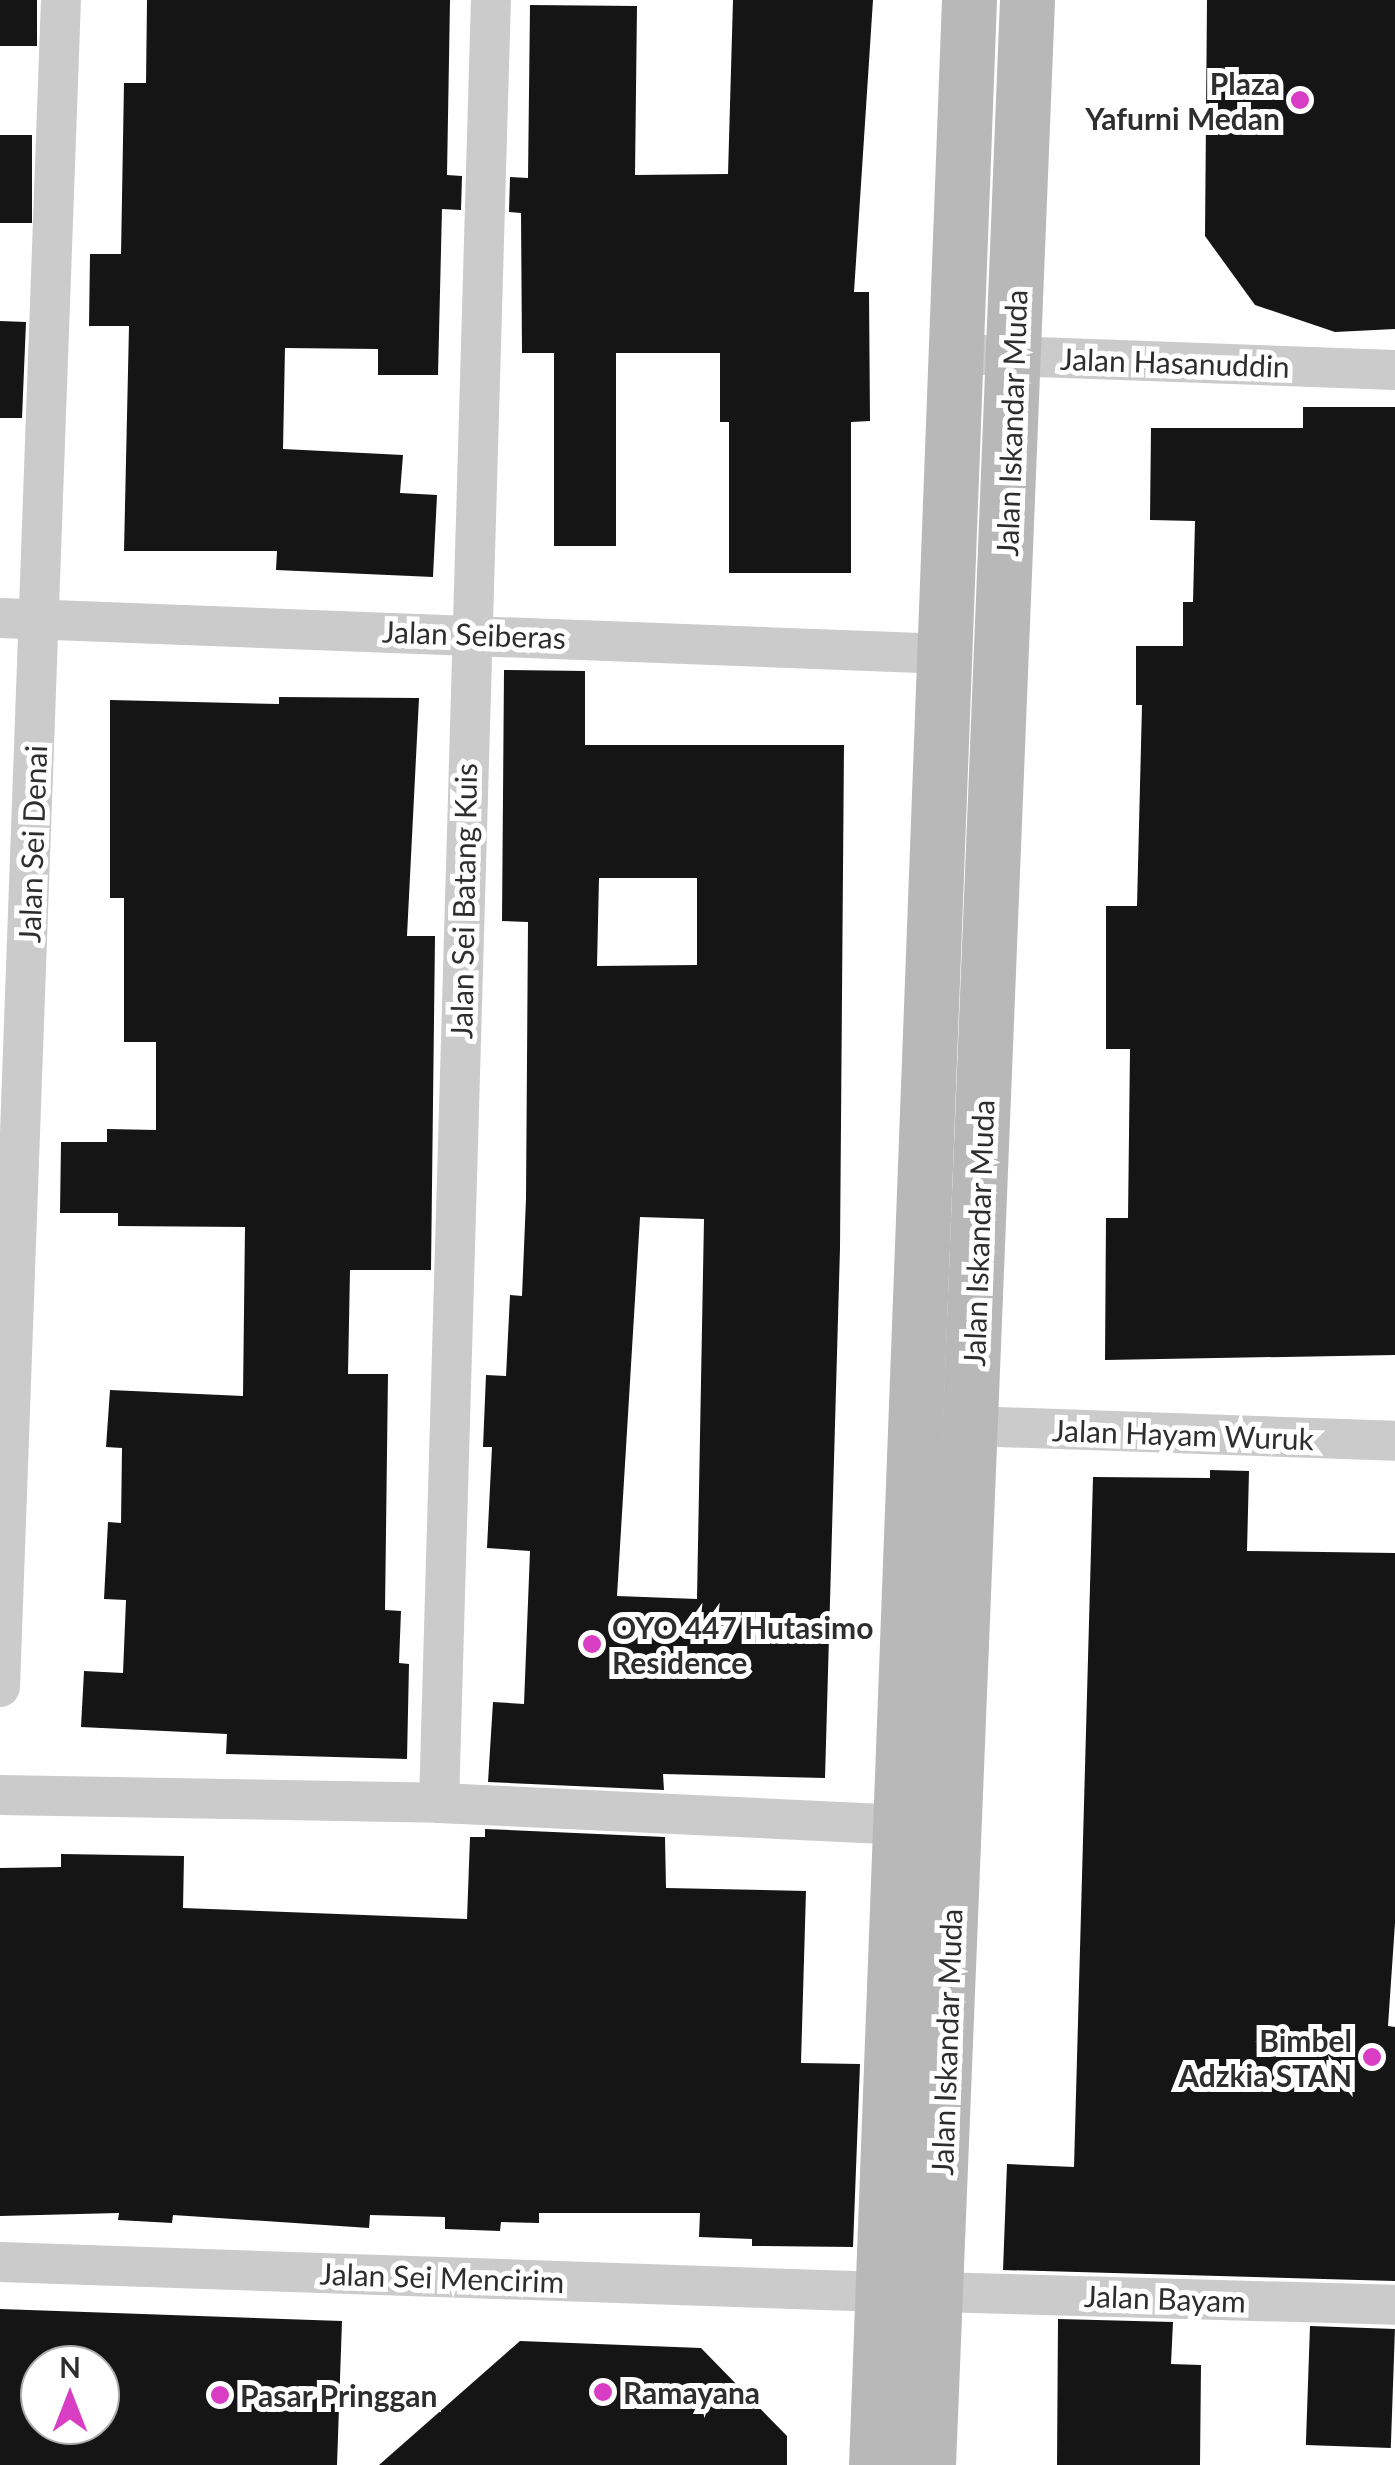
<!DOCTYPE html>
<html>
<head>
<meta charset="utf-8">
<style>
  body { margin:0 }
  #map { position:relative; width:1395px; height:2465px; overflow:hidden; background:#fff; font-family:Lato,sans-serif }
  div>[style] { position:absolute }
  [style*='--x'] { left:calc(var(--x)*1px); top:calc(var(--y)*1px); width:calc(var(--w)*1px); rotate:calc(var(--a)*1deg) }
  .building>* { inset:0; background:#151515; transform-origin:0 0 }
  .minor>* { height:40px; margin:-20px; padding:0 20px; transform-origin:20px; border-radius:20px; background:#cbcbcb }
  .secondary>* { height:55px; margin:-27.5px; padding:0 27.5px; transform-origin:27.5px; border-radius:27.5px; background:#b8b8b8 }
  .dots>* { width:28px; height:28px; translate:-50% -50%; box-sizing:border-box; border:5px solid #fff; border-radius:50% }
  span { translate:-50% -50%; white-space:nowrap; text-align:center; line-height:1.15; -webkit-text-stroke:10px #fff; paint-order:stroke }
  .poi-label { font-size:30px; color:#2e2e2e; font-weight:700 }
  .right { translate:-100% -50%; text-align:right }
  .left { translate:0 -50%; text-align:left }
  .street-label { font-size:30px; color:#2e2e2e }
  .north { position:absolute; left:20px; top:2345px; width:100px; height:100px; box-sizing:border-box; background:#fff; border:2px solid #ababab; border-radius:50%; rotate:0deg; font-size:28px; font-weight:700; line-height:40px; text-align:center; color:#2e2e2e }
  .north::after { content:''; display:block; margin:auto; width:35px; height:45px; background:#d83dc3; clip-path:polygon(50% 0,100% 100%,50% 72%,0 100%) }
</style>
</head>
<body>
<div id="map">
  <div class="building">
    <i style="left:0;top:0;width:37px;height:46px"></i>
    <i style="clip-path:polygon(147px 0,450px 0,447px 175px,462px 176px,461px 210px,442px 209px,438px 375px,378px 375px,378px 349px,285px 348px,283px 449px,403px 455px,400px 493px,437px 495px,433px 577px,276px 570px,277px 551px,124px 551px,129px 326px,89px 326px,90px 254px,121px 254px,124px 83px,146px 83px)"></i>
    <i style="clip-path:polygon(733px 0,873px 0,854px 292px,869px 292px,870px 421px,851px 422px,851px 573px,729px 573px,729px 422px,720px 422px,720px 353px,616px 353px,616px 546px,554px 546px,554px 353px,522px 353px,521px 213px,509px 212px,510px 177px,528px 178px,530px 5px,637px 6px,635px 175px,728px 174px)"></i>
    <i style="clip-path:polygon(1207px 0,1395px 0,1395px 329px,1335px 332px,1255px 305px,1205px 236px)"></i>
    <i style="left:0;top:135px;width:32px;height:88px"></i>
    <i style="clip-path:polygon(0 321px,26px 322px,22px 418px,0 418px)"></i>
    <i style="clip-path:polygon(1303px 407px,1395px 407px,1395px 1355px,1105px 1360px,1106px 1218px,1128px 1218px,1130px 1049px,1106px 1049px,1106px 906px,1137px 906px,1142px 705px,1136px 705px,1136px 646px,1183px 646px,1183px 602px,1193px 602px,1195px 521px,1150px 520px,1151px 428px,1303px 428px)"></i>
    <i style="clip-path:polygon(evenodd,504px 670px,585px 671px,585px 745px,844px 745px,840px 1248px,825px 1778px,663px 1774px,664px 1790px,488px 1782px,493px 1702px,524px 1704px,530px 1551px,487px 1548px,492px 1447px,483px 1447px,486px 1375px,506px 1376px,510px 1295px,522px 1296px,526px 1199px,528px 922px,502px 921px,504px 670px,599px 878px,697px 878px,697px 965px,597px 966px,599px 878px,504px 670px,640px 1217px,704px 1219px,697px 1599px,617px 1596px,640px 1217px)"></i>
    <i style="clip-path:polygon(279px 697px,419px 698px,407px 936px,435px 936px,431px 1270px,350px 1270px,348px 1374px,388px 1374px,385px 1610px,401px 1611px,399px 1663px,409px 1664px,407px 1759px,226px 1754px,227px 1734px,81px 1727px,84px 1671px,123px 1673px,126px 1600px,104px 1599px,108px 1522px,121px 1523px,122px 1448px,106px 1447px,110px 1390px,243px 1396px,245px 1227px,118px 1226px,118px 1213px,60px 1213px,61px 1142px,107px 1142px,107px 1129px,156px 1130px,156px 1042px,124px 1042px,124px 898px,110px 898px,110px 700px,279px 704px)"></i>
    <i style="clip-path:polygon(1210px 1470px,1249px 1471px,1247px 1551px,1395px 1553px,1395px 1923px,1388px 2026px,1395px 2027px,1395px 2281px,1003px 2270px,1007px 2164px,1074px 2167px,1093px 1477px,1210px 1478px)"></i>
    <i style="clip-path:polygon(485px 1829px,665px 1837px,666px 1888px,806px 1891px,801px 2063px,860px 2064px,853px 2247px,752px 2246px,752px 2239px,699px 2237px,700px 2213px,539px 2213px,539px 2223px,501px 2222px,500px 2231px,445px 2229px,445px 2217px,370px 2215px,369px 2228px,173px 2215px,172px 2223px,118px 2220px,119px 2213px,0 2216px,0 1868px,61px 1867px,61px 1854px,184px 1856px,183px 1908px,467px 1919px,470px 1837px,485px 1837px)"></i>
    <i style="clip-path:polygon(evenodd,0 2309px,342px 2321px,337px 2465px,0 2465px,0 2309px,40px 2365px,100px 2365px,100px 2425px,40px 2425px,40px 2365px)"></i>
    <i style="clip-path:polygon(1058px 2319px,1173px 2322px,1171px 2364px,1201px 2365px,1200px 2465px,1057px 2465px)"></i>
    <i style="left:1310px;top:2326px;width:85px;height:119px;rotate:2deg"></i>
    <i style="clip-path:polygon(520px 2341px,701px 2348px,787px 2436px,787px 2465px,379px 2465px)"></i>
  </div>
  <div class="minor">
    <i style="--x:984;--y:355;--w:411;--a:2.1"></i>
    <i style="--x:0;--y:618;--w:948;--a:2.18"></i>
    <i style="--x:970;--y:1426;--w:425;--a:2"></i>
    <i style="--x:0;--y:1687;--w:1688;--a:-87.93"></i>
    <i style="--x:0;--y:1795;--w:439;--a:1"></i>
    <i style="--x:439;--y:1803;--w:487;--a:2.7"></i>
    <i style="--x:439;--y:1803;--w:1804;--a:-88.35"></i>
    <i style="--x:0;--y:2262;--w:884;--a:1.95"></i>
    <i style="--x:936;--y:2292;--w:459;--a:1.6"></i>
  </div>
  <div class="secondary">
    <i style="--x:876;--y:2465;--w:2467;--a:-87.84"></i>
    <i style="--x:928;--y:2465;--w:2467;--a:-87.7"></i>
  </div>
  <div class="dots">
    <i style="left:1300px;top:100px;background:#d83dc3"></i>
    <i style="left:592px;top:1644px;background:#d83dc3"></i>
    <i style="left:1372px;top:2057px;background:#d83dc3"></i>
    <i style="left:603px;top:2392px;background:#d83dc3"></i>
    <i style="left:220px;top:2395px;background:#d83dc3"></i>
  </div>
  <div class="poi-label">
    <span class="right" style="left:1280px;top:100px">Plaza<br>Yafurni Medan</span>
    <span class="left" style="left:612px;top:1644px">OYO 447 Hutasimo<br>Residence</span>
    <span class="right" style="left:1352px;top:2057px">Bimbel<br>Adzkia STAN</span>
    <span class="left" style="left:623px;top:2392px">Ramayana</span>
    <span class="left" style="left:240px;top:2395px">Pasar Pringgan</span>
  </div>
  <div class="street-label">
    <span style="left:1175px;top:362px;rotate:2deg">Jalan Hasanuddin</span>
    <span style="left:1011px;top:423px;rotate:-88deg">Jalan Iskandar Muda</span>
    <span style="left:474px;top:634px;rotate:2deg">Jalan Seiberas</span>
    <span style="left:32px;top:844px;rotate:-88deg">Jalan Sei Denai</span>
    <span style="left:463px;top:901px;rotate:-89deg">Jalan Sei Batang Kuis</span>
    <span style="left:978px;top:1233px;rotate:-88deg">Jalan Iskandar Muda</span>
    <span style="left:1183px;top:1434px;rotate:2deg">Jalan Hayam Wuruk</span>
    <span style="left:946px;top:2042px;rotate:-88deg">Jalan Iskandar Muda</span>
    <span style="left:442px;top:2277px;rotate:2deg">Jalan Sei Mencirim</span>
    <span style="left:1165px;top:2298px;rotate:2deg">Jalan Bayam</span>
  </div>
  <div class="north">N</div>
</div>
</body>
</html>
